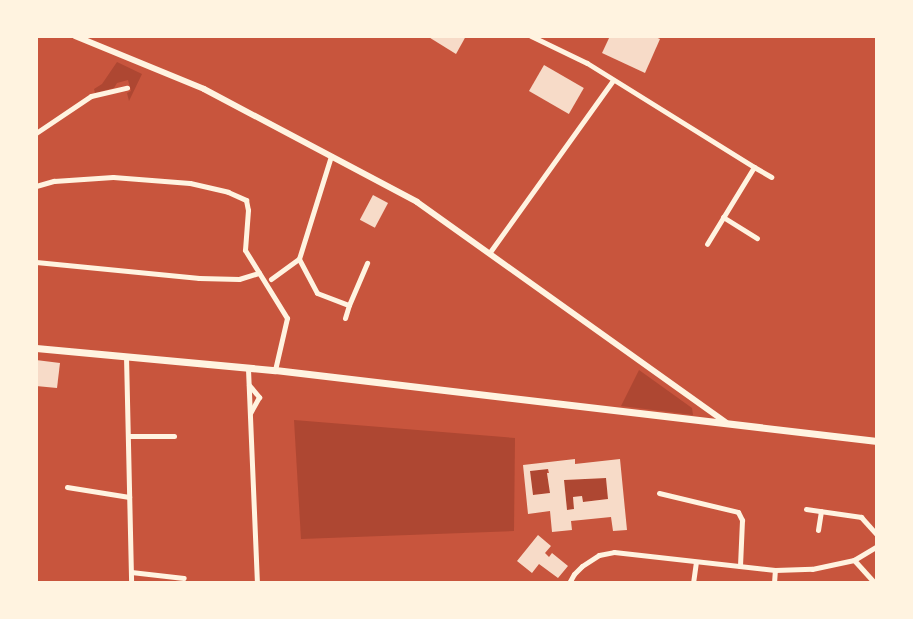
<!DOCTYPE html>
<html>
<head>
<meta charset="utf-8">
<style>
  body { margin:0 }
  #map { position:relative; width:913px; height:619px; overflow:hidden; background:#c8553d; font-family:Inter,sans-serif }
  div>[style] { position:absolute }
  [style*='--x'] { left:calc(var(--x)*1px); top:calc(var(--y)*1px); width:calc(var(--w)*1px); rotate:calc(var(--a)*1deg) }
  .green>* { inset:0; background:#ae4732 }
  .building>* { inset:0; background:#f7dbc8; transform-origin:0 0 }
  .minor>* { height:5px; margin:-2.5px; padding:0 2.5px; transform-origin:2.5px; border-radius:2.5px; background:#fff3e0 }
  .tertiary>* { height:6px; margin:-3px; padding:0 3px; transform-origin:3px; border-radius:3px; background:#fff3e0 }
  .secondary>* { height:7px; margin:-3.5px; padding:0 3.5px; transform-origin:3.5px; border-radius:3.5px; background:#fff3e0 }
  span { translate:-50% -50%; white-space:nowrap; text-align:center; line-height:1.15; -webkit-text-stroke:4px #fff3e0; paint-order:stroke }
  .frame { position:absolute; inset:0; border:38px solid #fff3e0; pointer-events:none }
</style>
</head>
<body>
<div id="map">
  <div class="green">
    <i style="clip-path:polygon(117px 62px,142px 74px,129px 101px,127px 93px,131px 91px,128px 80px,117px 83px,114px 88px,95px 93px,94px 89px,102px 84px)"></i>
    <i style="clip-path:polygon(639px 370px,692px 408px,693px 415px,621px 406px)"></i>
    <i style="clip-path:polygon(294px 420px,515px 438px,514px 531px,301px 539px)"></i>
    <i style="clip-path:polygon(548px 469px,547px 474px,550px 493px,533px 495px,530px 471px)"></i>
    <i style="clip-path:polygon(606px 478px,608px 499px,583px 502px,582px 496px,573px 497px,574px 509px,567px 510px,564px 480px)"></i>
  </div>
  <div class="building">
    <i style="clip-path:polygon(427px 36px,466px 36px,456px 54px)"></i>
    <i style="clip-path:polygon(610px 36px,653px 36px,660px 39px,645px 73px,602px 53px)"></i>
    <i style="left:544px;top:65px;width:46px;height:30px;rotate:30deg"></i>
    <i style="left:373px;top:195px;width:17px;height:28px;rotate:28deg"></i>
    <i style="clip-path:polygon(36px 360px,60px 363px,57px 388px,36px 386px)"></i>
    <i style="clip-path:polygon(evenodd,575px 459px,575px 464px,620px 459px,627px 530px,613px 531px,611px 517px,571px 521px,572px 530px,552px 532px,550px 511px,528px 514px,523px 465px,575px 459px,548px 469px,549px 473px,547px 473px,550px 493px,533px 495px,530px 471px,548px 469px,575px 459px,606px 478px,608px 499px,583px 502px,582px 496px,573px 497px,574px 509px,567px 510px,564px 480px,606px 478px)"></i>
    <i style="clip-path:polygon(538px 535px,551px 546px,545px 553px,549px 557px,552px 553px,568px 566px,558px 578px,539px 564px,532px 573px,517px 561px)"></i>
  </div>
  <div class="minor">
    <i style="--x:531;--y:36;--w:62;--a:25.7"></i>
    <i style="--x:587;--y:63;--w:197;--a:31.9"></i>
    <i style="--x:754;--y:167;--w:90;--a:121.4"></i>
    <i style="--x:36;--y:133;--w:66;--a:-33.9"></i>
    <i style="--x:91;--y:96;--w:37;--a:-13"></i>
    <i style="--x:331;--y:156;--w:108;--a:107.3"></i>
    <i style="--x:299;--y:259;--w:38;--a:62"></i>
    <i style="--x:317;--y:293;--w:34;--a:21"></i>
    <i style="--x:349;--y:305;--w:46;--a:-66.8"></i>
    <i style="--x:754;--y:167;--w:20;--a:30"></i>
    <i style="--x:36;--y:186;--w:19;--a:-16"></i>
    <i style="--x:54;--y:181;--w:59;--a:-3.9"></i>
    <i style="--x:113;--y:177;--w:77;--a:4.5"></i>
    <i style="--x:190;--y:183;--w:39;--a:13"></i>
    <i style="--x:228;--y:192;--w:20;--a:24"></i>
    <i style="--x:246;--y:200;--w:10;--a:79"></i>
    <i style="--x:248;--y:210;--w:40;--a:94.3"></i>
    <i style="--x:245;--y:250;--w:80;--a:58.3"></i>
    <i style="--x:287;--y:318;--w:53;--a:103"></i>
    <i style="--x:723;--y:217;--w:40;--a:32"></i>
    <i style="--x:490;--y:252;--w:211;--a:-54.4"></i>
    <i style="--x:36;--y:262;--w:164;--a:5.6"></i>
    <i style="--x:199;--y:278;--w:40;--a:1.4"></i>
    <i style="--x:239;--y:279;--w:21;--a:-17"></i>
    <i style="--x:271;--y:279;--w:34;--a:-36"></i>
    <i style="--x:345;--y:318;--w:14;--a:-73"></i>
    <i style="--x:126;--y:356;--w:227;--a:88.7"></i>
    <i style="--x:248;--y:369;--w:214;--a:87.6"></i>
    <i style="--x:249;--y:385;--w:16;--a:50"></i>
    <i style="--x:259;--y:397;--w:18;--a:119"></i>
    <i style="--x:128;--y:436;--w:46;--a:0"></i>
    <i style="--x:67;--y:487;--w:63;--a:9.2"></i>
    <i style="--x:659;--y:493;--w:81;--a:13.5"></i>
    <i style="--x:738;--y:512;--w:9;--a:63"></i>
    <i style="--x:742;--y:520;--w:46;--a:92.5"></i>
    <i style="--x:806;--y:509;--w:56;--a:8.3"></i>
    <i style="--x:861;--y:517;--w:24;--a:48"></i>
    <i style="--x:818;--y:530;--w:19;--a:-81"></i>
    <i style="--x:854;--y:560;--w:31;--a:48"></i>
    <i style="--x:131;--y:572;--w:53;--a:6.5"></i>
    <i style="--x:569;--y:583;--w:10;--a:-61"></i>
    <i style="--x:574;--y:574;--w:11;--a:-45"></i>
    <i style="--x:582;--y:566;--w:20;--a:-33"></i>
    <i style="--x:599;--y:555;--w:15;--a:-11"></i>
    <i style="--x:614;--y:552;--w:162;--a:6.4"></i>
    <i style="--x:775;--y:570;--w:37;--a:-2"></i>
    <i style="--x:812;--y:569;--w:43;--a:-12.1"></i>
    <i style="--x:854;--y:560;--w:27;--a:-31"></i>
    <i style="--x:693;--y:583;--w:21;--a:-82"></i>
    <i style="--x:774;--y:583;--w:13;--a:-86"></i>
  </div>
  <div class="tertiary">
    <i style="--x:75;--y:36;--w:139;--a:22.3"></i>
    <i style="--x:204;--y:89;--w:241;--a:27.9"></i>
    <i style="--x:417;--y:202;--w:379;--a:35.5"></i>
  </div>
  <div class="secondary">
    <i style="--x:36;--y:348;--w:240;--a:5.3"></i>
    <i style="--x:275;--y:370;--w:606;--a:6.73"></i>
  </div>
  <div class="frame"></div>
</div>
</body>
</html>
